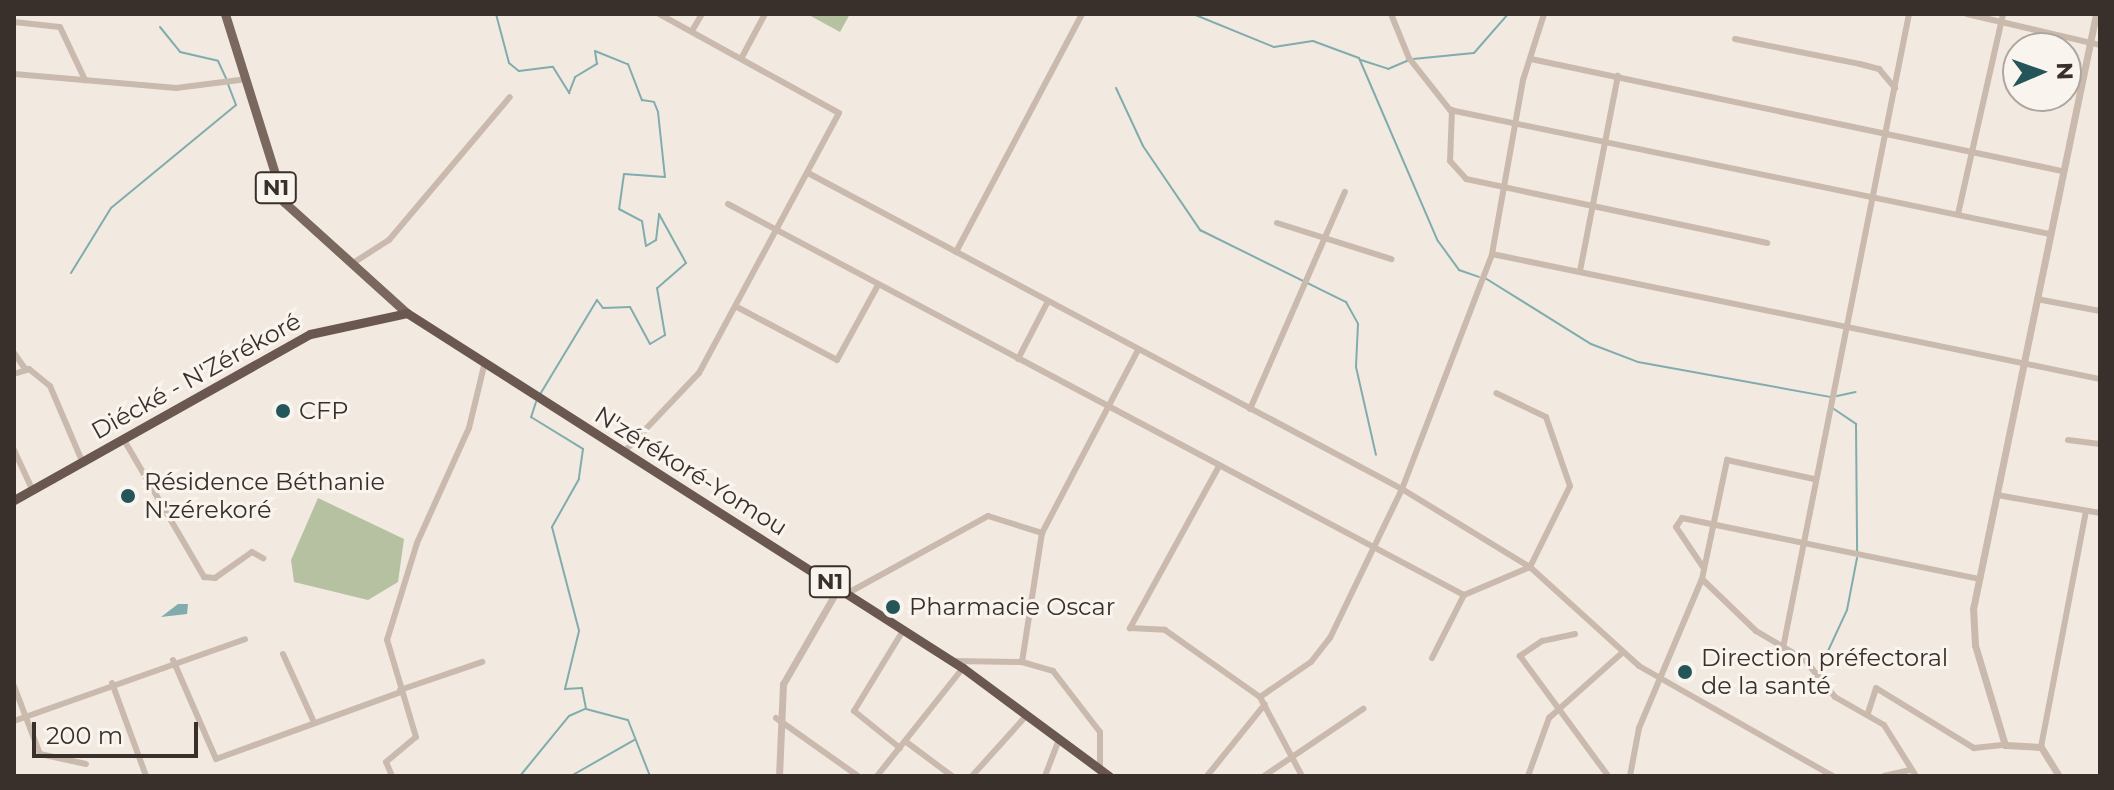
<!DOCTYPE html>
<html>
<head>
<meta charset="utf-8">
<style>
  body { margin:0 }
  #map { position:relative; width:2114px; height:790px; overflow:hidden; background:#f2eae1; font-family:Montserrat,sans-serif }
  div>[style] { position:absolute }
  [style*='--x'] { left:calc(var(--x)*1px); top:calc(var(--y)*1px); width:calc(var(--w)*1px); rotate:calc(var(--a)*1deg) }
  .green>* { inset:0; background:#b6c1a1 }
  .water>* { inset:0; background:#81acae }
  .stream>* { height:2px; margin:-1px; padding:0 1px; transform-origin:1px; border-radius:1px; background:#81acae }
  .minor>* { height:6px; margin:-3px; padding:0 3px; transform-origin:3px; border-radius:3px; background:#cabaad }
  .tertiary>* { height:7px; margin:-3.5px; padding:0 3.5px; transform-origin:3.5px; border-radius:3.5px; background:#cabaad }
  .primary>* { height:9px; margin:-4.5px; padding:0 4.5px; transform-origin:4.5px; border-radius:4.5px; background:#7a675e }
  .trunk>* { height:9px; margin:-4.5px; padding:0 4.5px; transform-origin:4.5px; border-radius:4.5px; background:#6a5850 }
  .dots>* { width:22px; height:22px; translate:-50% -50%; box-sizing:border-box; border:4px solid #faf4ee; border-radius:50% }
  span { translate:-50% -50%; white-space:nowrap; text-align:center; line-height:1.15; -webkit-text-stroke:6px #faf4ee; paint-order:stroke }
  .shield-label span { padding:2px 6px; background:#faf4ee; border:2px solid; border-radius:6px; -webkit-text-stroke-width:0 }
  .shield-label { font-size:22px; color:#39302b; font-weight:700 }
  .street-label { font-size:24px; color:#39302b }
  .poi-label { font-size:24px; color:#39302b }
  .left { translate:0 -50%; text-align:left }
  .frame { position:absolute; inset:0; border:16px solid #39302b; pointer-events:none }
  .north { position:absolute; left:2002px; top:32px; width:80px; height:80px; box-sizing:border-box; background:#faf4ee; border:2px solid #ada6a0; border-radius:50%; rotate:88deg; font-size:22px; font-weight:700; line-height:32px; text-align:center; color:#39302b }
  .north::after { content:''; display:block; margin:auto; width:28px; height:36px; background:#235559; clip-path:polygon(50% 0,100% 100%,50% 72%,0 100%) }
  .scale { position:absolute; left:32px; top:722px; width:166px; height:36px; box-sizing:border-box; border:4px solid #39302b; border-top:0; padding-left:10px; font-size:24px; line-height:28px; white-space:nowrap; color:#39302b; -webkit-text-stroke:6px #faf4ee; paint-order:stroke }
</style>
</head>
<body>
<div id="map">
  <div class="green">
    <i style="clip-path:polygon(807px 14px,850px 14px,840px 32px)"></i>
    <i style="clip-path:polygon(318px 498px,404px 539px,398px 582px,368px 600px,294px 582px,291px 560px)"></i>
  </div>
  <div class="water">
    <i style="clip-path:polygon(178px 604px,188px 604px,187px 614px,161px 617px)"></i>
  </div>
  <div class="stream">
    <i style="--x:496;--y:14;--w:51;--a:75.1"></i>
    <i style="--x:509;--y:63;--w:13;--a:39"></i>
    <i style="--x:519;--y:71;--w:34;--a:-7"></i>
    <i style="--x:553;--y:67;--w:31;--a:58"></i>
    <i style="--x:569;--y:93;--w:17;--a:-69"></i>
    <i style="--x:575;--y:77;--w:26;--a:-31"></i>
    <i style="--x:597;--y:64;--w:13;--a:-99"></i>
    <i style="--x:595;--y:51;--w:35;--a:22"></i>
    <i style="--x:628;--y:64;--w:39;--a:69"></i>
    <i style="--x:642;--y:100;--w:12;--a:9"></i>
    <i style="--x:654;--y:102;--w:11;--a:68"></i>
    <i style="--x:658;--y:112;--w:65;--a:83.9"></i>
    <i style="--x:665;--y:177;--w:41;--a:-175.8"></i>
    <i style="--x:624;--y:174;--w:35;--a:98"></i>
    <i style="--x:619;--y:209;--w:26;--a:28"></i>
    <i style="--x:642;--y:221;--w:25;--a:81"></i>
    <i style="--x:646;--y:246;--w:12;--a:-31"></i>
    <i style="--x:656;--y:240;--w:26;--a:-83"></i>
    <i style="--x:659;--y:214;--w:56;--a:61.1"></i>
    <i style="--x:686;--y:263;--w:38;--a:139"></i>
    <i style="--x:657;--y:288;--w:48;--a:80.3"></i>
    <i style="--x:665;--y:335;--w:17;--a:149"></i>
    <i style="--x:650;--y:344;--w:42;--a:-118.4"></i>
    <i style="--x:630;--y:307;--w:27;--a:178"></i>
    <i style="--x:603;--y:308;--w:10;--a:-127"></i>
    <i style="--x:597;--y:300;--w:109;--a:121.1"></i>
    <i style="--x:1193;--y:14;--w:87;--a:22.2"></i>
    <i style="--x:1274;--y:47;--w:39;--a:-9"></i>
    <i style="--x:1313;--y:41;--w:49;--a:20.3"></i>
    <i style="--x:1359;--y:58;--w:199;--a:66.7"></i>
    <i style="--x:1438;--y:241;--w:36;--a:54"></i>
    <i style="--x:1459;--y:270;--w:21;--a:19"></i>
    <i style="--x:160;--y:27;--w:32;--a:51"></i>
    <i style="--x:180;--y:52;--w:39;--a:13"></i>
    <i style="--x:218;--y:61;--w:19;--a:65"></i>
    <i style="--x:1413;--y:59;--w:61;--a:-5.6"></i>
    <i style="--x:1474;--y:53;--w:52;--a:-48.9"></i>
    <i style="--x:1361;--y:60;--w:28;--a:18"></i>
    <i style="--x:1388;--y:69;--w:21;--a:-23"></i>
    <i style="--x:1116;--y:88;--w:64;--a:65"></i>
    <i style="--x:1143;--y:146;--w:102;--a:55.8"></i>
    <i style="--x:1200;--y:230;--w:163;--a:26.3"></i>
    <i style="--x:1346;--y:302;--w:25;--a:61"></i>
    <i style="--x:1358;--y:324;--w:43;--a:92.7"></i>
    <i style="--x:1356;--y:367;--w:90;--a:77.2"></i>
    <i style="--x:71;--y:273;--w:76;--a:-58.4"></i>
    <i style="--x:111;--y:208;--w:162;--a:-39.5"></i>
    <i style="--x:236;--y:105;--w:22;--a:-111"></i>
    <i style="--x:1485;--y:278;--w:125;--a:31.9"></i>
    <i style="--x:1591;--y:344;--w:50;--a:21"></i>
    <i style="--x:1638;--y:362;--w:195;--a:10.3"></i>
    <i style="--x:1837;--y:396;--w:19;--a:-12"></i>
    <i style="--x:536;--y:402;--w:16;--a:108"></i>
    <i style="--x:531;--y:417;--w:61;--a:31.6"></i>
    <i style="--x:583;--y:449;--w:30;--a:98"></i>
    <i style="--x:579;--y:479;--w:55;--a:119.4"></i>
    <i style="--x:552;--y:527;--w:107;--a:75.4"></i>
    <i style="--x:579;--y:631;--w:60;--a:103.6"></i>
    <i style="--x:565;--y:689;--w:17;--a:-3"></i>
    <i style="--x:582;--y:688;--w:21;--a:79"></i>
    <i style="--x:586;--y:709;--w:43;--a:14.7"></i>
    <i style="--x:628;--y:720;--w:60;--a:68.6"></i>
    <i style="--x:1834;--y:409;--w:27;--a:34"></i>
    <i style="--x:1856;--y:424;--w:127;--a:89.5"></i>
    <i style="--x:1828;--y:651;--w:45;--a:-65.1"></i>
    <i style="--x:1847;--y:610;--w:53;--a:-79.1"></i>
    <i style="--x:520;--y:776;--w:77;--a:-50.8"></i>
    <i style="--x:569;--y:716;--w:17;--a:-24"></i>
    <i style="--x:571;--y:776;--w:73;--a:-29.7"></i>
  </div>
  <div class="minor">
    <i style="--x:1391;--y:14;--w:48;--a:67.8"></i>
    <i style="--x:1409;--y:58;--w:66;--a:51.7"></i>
    <i style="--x:1450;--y:110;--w:613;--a:11.68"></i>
    <i style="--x:1967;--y:14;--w:137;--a:13.1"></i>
    <i style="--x:14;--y:22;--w:46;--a:6.2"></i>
    <i style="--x:60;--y:27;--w:59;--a:64.7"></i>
    <i style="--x:692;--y:31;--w:20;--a:-60"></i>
    <i style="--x:1735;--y:39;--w:127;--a:11.3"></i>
    <i style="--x:1860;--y:64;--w:20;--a:15"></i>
    <i style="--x:1879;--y:69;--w:25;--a:50"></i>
    <i style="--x:742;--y:57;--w:49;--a:-61.9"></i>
    <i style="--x:1531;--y:59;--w:543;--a:11.91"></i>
    <i style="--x:14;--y:74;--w:163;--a:4.9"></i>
    <i style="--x:176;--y:88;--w:64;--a:-7.1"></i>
    <i style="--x:1452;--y:110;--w:51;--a:92.2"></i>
    <i style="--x:1450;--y:161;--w:24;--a:48"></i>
    <i style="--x:1466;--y:179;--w:308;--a:12"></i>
    <i style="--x:808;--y:173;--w:673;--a:28.01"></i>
    <i style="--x:1402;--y:489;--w:150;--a:31.4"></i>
    <i style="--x:1530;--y:567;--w:147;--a:42.2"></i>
    <i style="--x:1639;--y:666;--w:223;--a:29.6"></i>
    <i style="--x:728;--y:204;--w:833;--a:27.98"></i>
    <i style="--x:1464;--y:595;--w:72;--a:-23"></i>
    <i style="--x:1530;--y:567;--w:90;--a:-63.7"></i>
    <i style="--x:1570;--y:486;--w:73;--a:-109.2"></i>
    <i style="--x:1546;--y:417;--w:55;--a:-154.4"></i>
    <i style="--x:1958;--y:214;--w:205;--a:-77.3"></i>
    <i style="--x:1277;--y:223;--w:120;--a:17.5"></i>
    <i style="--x:956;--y:252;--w:269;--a:-62.1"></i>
    <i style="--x:1492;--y:254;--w:621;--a:11.62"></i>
    <i style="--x:353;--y:263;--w:43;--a:-32.6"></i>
    <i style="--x:389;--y:240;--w:187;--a:-49.8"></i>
    <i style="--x:1580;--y:271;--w:199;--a:-79"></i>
    <i style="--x:2037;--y:299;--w:64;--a:10.8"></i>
    <i style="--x:737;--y:307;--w:113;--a:27.9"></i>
    <i style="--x:837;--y:360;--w:85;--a:-61.3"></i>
    <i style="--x:14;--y:353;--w:19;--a:55"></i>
    <i style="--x:1018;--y:359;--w:63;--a:-62.6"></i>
    <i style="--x:14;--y:374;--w:16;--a:-18"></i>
    <i style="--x:29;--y:369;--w:27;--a:39"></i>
    <i style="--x:50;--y:386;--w:82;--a:66.9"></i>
    <i style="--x:1250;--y:409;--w:237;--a:-66.4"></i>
    <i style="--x:124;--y:440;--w:159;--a:59.7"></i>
    <i style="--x:204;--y:577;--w:11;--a:5"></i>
    <i style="--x:215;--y:578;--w:45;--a:-35.1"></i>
    <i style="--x:252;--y:552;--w:13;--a:29"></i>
    <i style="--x:2068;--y:440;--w:32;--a:7"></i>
    <i style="--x:14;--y:450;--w:43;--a:65.2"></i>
    <i style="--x:624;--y:452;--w:109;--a:-46.5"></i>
    <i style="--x:699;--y:373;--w:295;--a:-61.7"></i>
    <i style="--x:839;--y:113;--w:205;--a:-151.2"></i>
    <i style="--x:1218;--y:468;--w:183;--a:118.8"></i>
    <i style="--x:1130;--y:628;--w:35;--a:3"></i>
    <i style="--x:1165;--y:630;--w:116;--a:35.2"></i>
    <i style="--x:1260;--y:697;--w:89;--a:62"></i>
    <i style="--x:1997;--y:495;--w:105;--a:9.9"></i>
    <i style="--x:1703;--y:567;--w:48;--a:-124"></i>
    <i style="--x:1676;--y:527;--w:11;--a:-56"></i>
    <i style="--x:1682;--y:518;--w:303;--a:11.6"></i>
    <i style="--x:1702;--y:579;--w:75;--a:43.9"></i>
    <i style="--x:1756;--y:631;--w:56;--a:30.3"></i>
    <i style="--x:1804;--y:659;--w:49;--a:50.8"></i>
    <i style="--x:1835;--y:697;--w:56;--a:29.7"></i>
    <i style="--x:1884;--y:725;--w:60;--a:57.9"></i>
    <i style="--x:848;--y:593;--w:160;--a:-28.8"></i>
    <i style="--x:988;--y:516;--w:57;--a:17.5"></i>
    <i style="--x:1575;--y:634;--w:34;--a:168"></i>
    <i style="--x:1542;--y:641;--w:27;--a:146"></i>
    <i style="--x:1520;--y:656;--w:149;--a:53.7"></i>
    <i style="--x:1783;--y:648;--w:646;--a:-78.76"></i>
    <i style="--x:283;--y:654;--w:72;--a:65.6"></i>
    <i style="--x:1432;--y:658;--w:71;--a:-63.1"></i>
    <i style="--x:173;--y:660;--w:108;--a:66.5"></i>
    <i style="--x:216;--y:759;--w:197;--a:-19.9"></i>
    <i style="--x:953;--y:661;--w:69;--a:0.8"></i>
    <i style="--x:1022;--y:662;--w:32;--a:16"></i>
    <i style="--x:1053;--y:671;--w:77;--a:52.4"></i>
    <i style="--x:1100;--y:732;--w:37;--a:90"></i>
    <i style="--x:1022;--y:662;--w:131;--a:-81.2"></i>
    <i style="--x:1042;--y:533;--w:207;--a:-62.3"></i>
    <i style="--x:112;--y:683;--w:99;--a:69.9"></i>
    <i style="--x:14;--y:686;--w:73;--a:69.1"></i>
    <i style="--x:40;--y:754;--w:47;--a:12.3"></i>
    <i style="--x:400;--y:690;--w:87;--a:-18.9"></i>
    <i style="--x:1260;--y:697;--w:62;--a:-34.5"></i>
    <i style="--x:1311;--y:662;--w:31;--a:-52"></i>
    <i style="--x:1330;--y:638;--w:165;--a:-64.2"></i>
    <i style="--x:1402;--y:489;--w:252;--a:-69"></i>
    <i style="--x:1492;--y:254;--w:177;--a:-79.9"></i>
    <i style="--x:1523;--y:80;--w:69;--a:-72.3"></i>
    <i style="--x:1868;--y:713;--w:26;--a:-72"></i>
    <i style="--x:1876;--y:688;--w:115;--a:31.5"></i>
    <i style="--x:1974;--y:748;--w:31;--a:-6"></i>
    <i style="--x:776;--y:718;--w:100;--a:35.3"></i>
    <i style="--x:14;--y:721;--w:245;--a:-19.5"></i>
    <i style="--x:905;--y:741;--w:59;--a:36.7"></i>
    <i style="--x:2041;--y:747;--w:240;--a:-79.2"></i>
    <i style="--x:900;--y:748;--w:59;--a:-141.2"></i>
    <i style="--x:854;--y:711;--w:96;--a:-58.6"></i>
    <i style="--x:392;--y:776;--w:15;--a:-113"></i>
    <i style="--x:386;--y:762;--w:39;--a:-40"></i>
    <i style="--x:416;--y:737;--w:101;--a:-106.6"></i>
    <i style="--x:387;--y:640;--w:102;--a:-72.8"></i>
    <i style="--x:417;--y:543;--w:126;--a:-65.7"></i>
    <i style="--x:469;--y:428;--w:64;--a:-76.4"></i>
    <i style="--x:877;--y:776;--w:138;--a:-51.5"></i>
    <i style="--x:972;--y:776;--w:82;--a:-48"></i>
    <i style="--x:1045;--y:776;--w:40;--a:-69"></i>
    <i style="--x:1207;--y:776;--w:92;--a:-51.1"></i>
    <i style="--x:1264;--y:776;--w:120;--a:-34.1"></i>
    <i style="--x:1528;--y:776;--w:62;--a:-70.1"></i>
    <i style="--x:1549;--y:718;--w:98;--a:-41.7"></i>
    <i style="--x:1630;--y:776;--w:49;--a:-79.4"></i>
    <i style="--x:1639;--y:728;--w:162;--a:-67.1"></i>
    <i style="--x:1702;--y:579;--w:122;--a:-78.1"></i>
    <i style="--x:1727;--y:460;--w:89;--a:12.3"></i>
    <i style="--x:1884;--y:776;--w:27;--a:-13"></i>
  </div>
  <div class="tertiary">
    <i style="--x:779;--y:776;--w:92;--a:-87.5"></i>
    <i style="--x:783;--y:684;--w:112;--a:-60"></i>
    <i style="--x:2059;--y:776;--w:34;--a:-122"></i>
    <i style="--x:2041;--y:747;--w:36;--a:-177"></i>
    <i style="--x:2005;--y:745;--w:104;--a:-106.7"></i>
    <i style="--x:1975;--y:645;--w:36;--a:-93"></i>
    <i style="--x:1973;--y:609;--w:608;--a:-78.32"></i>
  </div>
  <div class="primary">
    <i style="--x:225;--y:14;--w:197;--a:72.6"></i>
    <i style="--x:284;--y:202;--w:166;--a:42.1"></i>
  </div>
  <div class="trunk">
    <i style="--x:14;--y:500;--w:339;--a:-29.3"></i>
    <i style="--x:310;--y:334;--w:99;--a:-12.2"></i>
    <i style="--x:407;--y:313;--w:660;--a:32.56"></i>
    <i style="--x:963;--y:668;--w:182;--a:36.5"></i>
  </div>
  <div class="dots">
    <i style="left:283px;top:411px;background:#235559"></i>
    <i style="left:128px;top:496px;background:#235559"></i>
    <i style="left:893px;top:607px;background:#235559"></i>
    <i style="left:1685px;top:672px;background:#235559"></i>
  </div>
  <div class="shield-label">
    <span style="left:276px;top:188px">N1</span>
    <span style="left:830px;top:582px">N1</span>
  </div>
  <div class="street-label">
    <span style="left:196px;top:376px;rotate:-29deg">Diécké - N'Zérékoré</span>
    <span style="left:691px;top:471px;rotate:32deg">N'zérékoré-Yomou</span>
  </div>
  <div class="poi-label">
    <span class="left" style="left:299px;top:411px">CFP</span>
    <span class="left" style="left:144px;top:496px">Résidence Béthanie<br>N'zérekoré</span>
    <span class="left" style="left:909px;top:607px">Pharmacie Oscar</span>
    <span class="left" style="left:1701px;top:672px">Direction préfectoral<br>de la santé</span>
  </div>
  <div class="frame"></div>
  <div class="north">N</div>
  <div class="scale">200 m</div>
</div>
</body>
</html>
